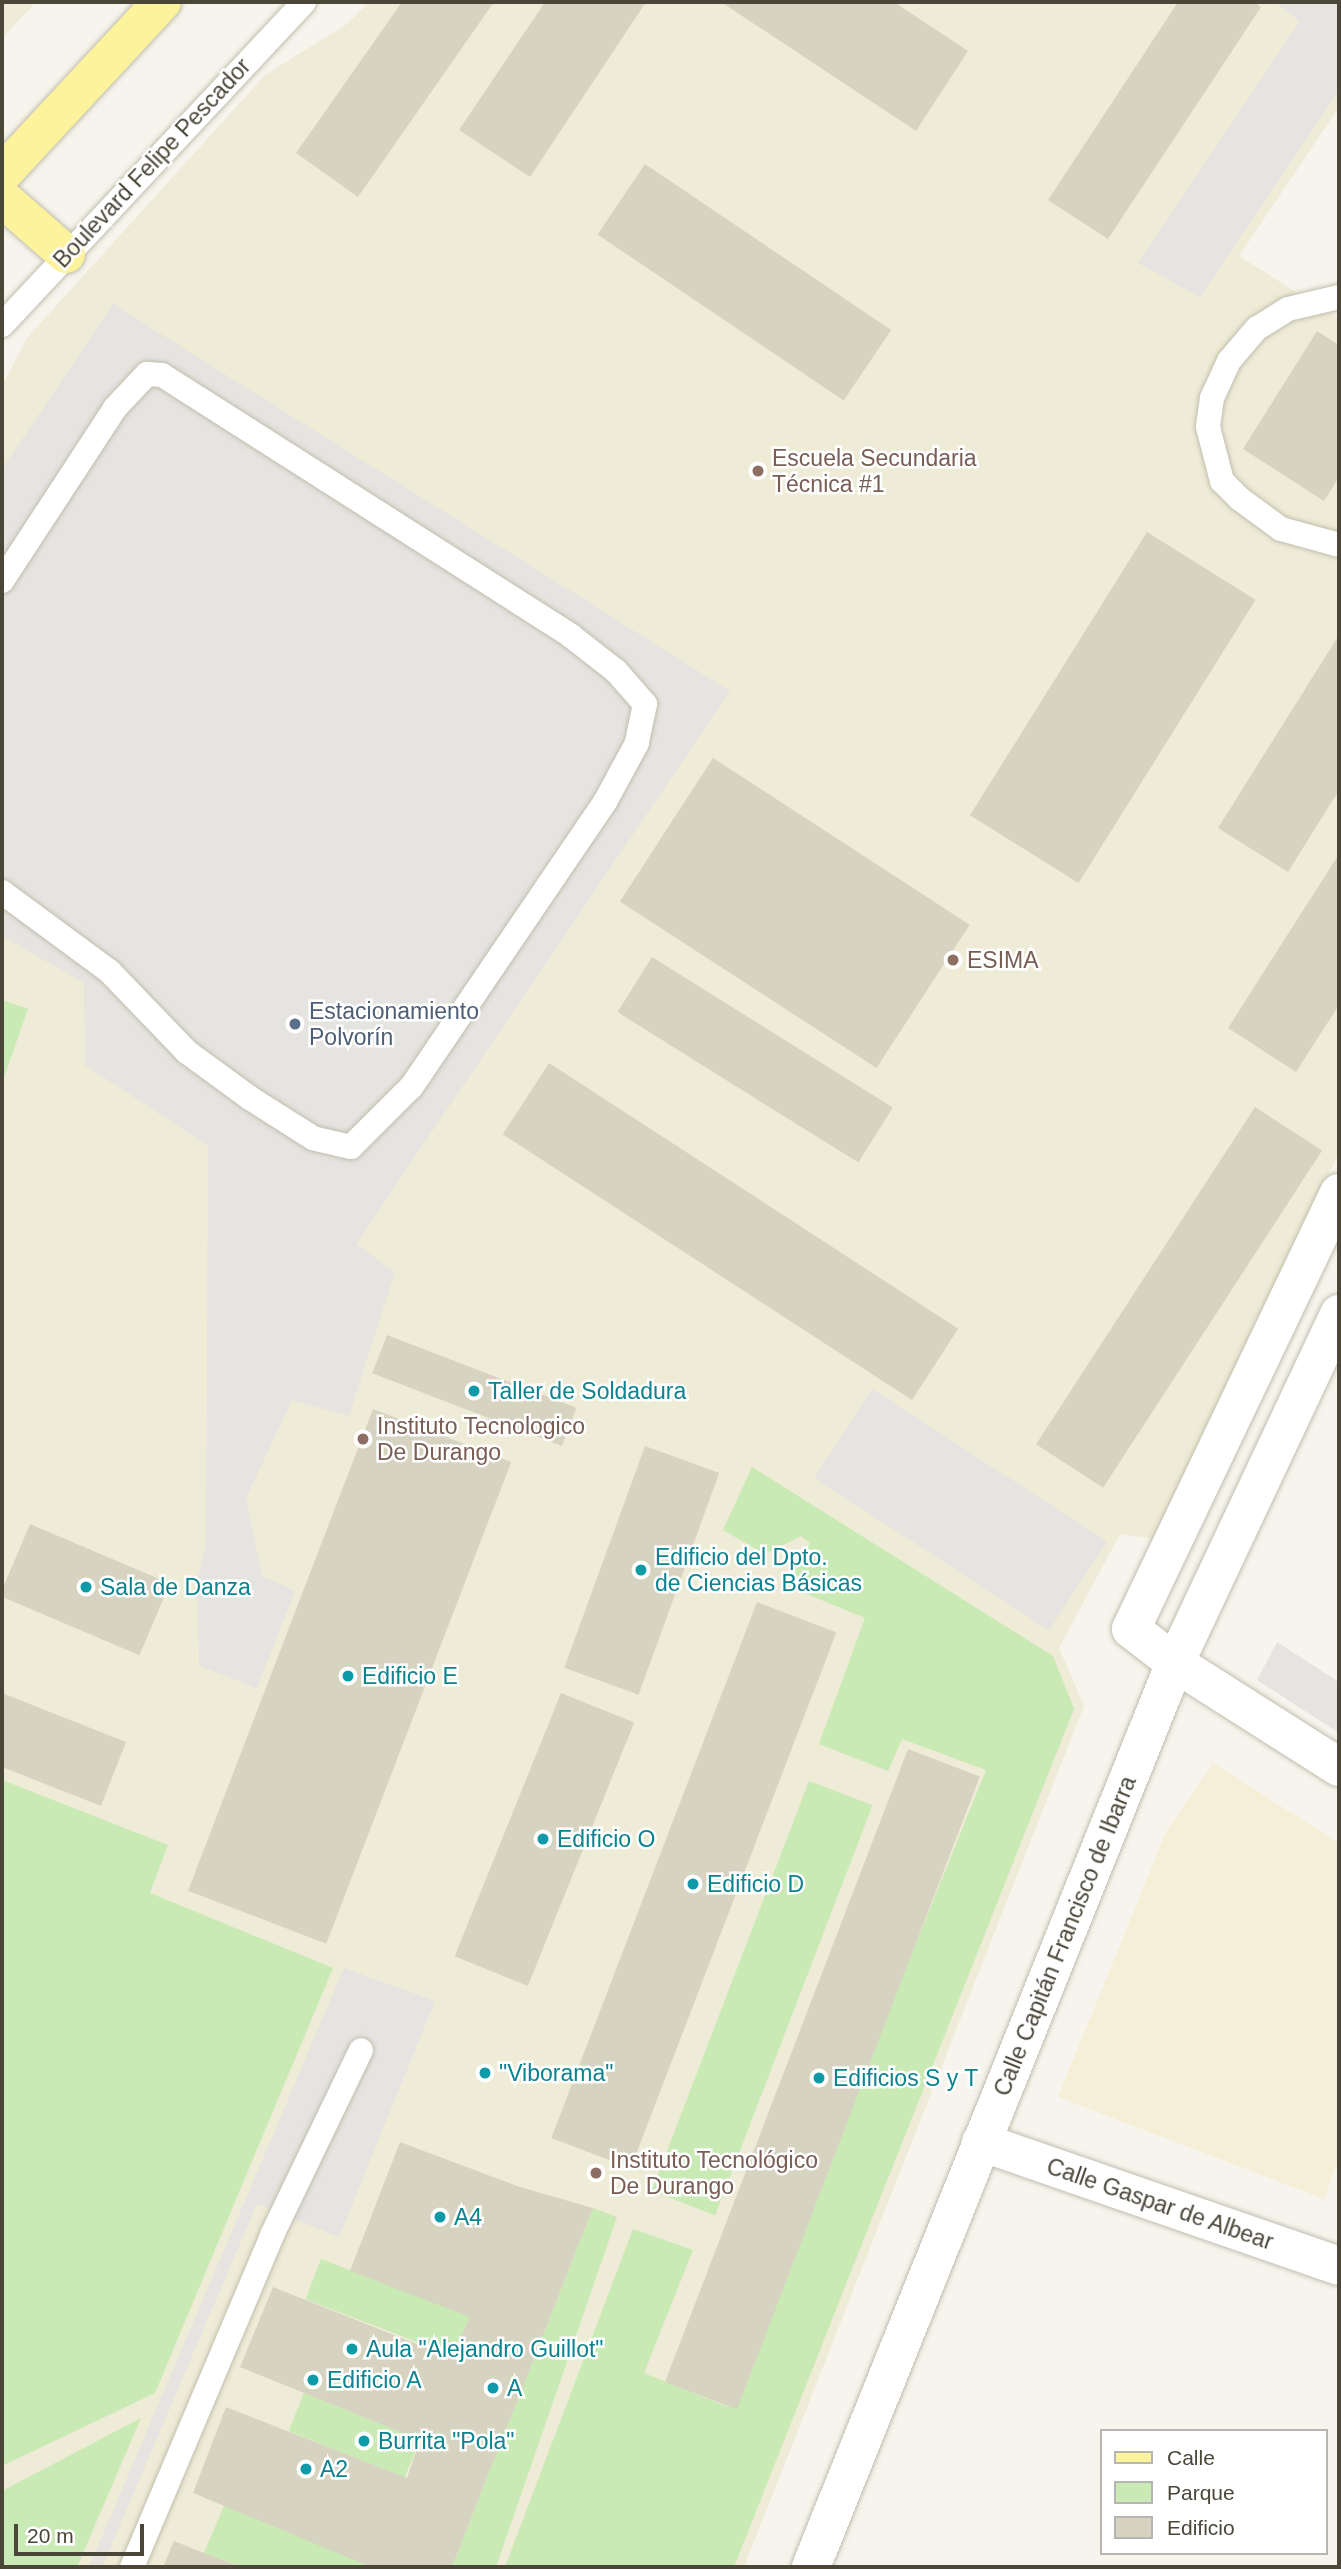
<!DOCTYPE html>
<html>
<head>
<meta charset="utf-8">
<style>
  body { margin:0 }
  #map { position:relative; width:1341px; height:2569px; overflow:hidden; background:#f6f4ec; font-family:Arial,sans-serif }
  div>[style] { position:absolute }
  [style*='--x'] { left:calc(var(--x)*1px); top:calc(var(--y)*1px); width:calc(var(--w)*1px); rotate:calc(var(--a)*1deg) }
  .commercial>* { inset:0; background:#f6efd8 }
  .education>* { inset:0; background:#eeecd6 }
  .green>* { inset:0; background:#c9e9b5; transform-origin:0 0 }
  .parking>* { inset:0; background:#e5e4e0; transform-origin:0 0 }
  .building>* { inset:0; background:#d7d3c1; transform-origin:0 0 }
  .roads { filter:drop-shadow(0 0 2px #c1beae) drop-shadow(0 0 2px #c1beae) }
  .service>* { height:24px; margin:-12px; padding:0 12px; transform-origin:12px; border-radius:12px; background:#fff }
  .minor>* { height:38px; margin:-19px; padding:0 19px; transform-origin:19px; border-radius:19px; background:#fff }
  .tertiary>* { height:38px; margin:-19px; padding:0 19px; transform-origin:19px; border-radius:19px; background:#fff }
  .primary>* { height:38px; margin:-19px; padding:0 19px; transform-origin:19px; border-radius:19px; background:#fdf39d }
  .dots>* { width:19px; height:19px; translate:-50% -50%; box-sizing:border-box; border:4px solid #fff; border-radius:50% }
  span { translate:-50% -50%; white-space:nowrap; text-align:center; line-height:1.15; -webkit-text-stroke:5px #fff; paint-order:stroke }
  .street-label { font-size:23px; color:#4a4739 }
  .education-label { font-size:23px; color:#785e54 }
  .left { translate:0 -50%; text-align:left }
  .service-label { font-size:23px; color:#4e5e75 }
  .culture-label { font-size:23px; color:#0d838f }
  .frame { position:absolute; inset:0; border:4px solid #4a4739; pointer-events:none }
  .legend { position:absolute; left:1100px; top:2429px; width:228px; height:126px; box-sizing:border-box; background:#fff; border:2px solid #b7b5b0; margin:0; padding:9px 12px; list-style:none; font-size:21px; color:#4a4739 }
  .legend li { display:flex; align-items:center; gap:14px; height:35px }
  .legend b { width:35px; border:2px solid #b7b5b0 }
  .scale { position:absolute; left:14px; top:2524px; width:130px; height:32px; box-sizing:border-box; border:4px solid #4a4739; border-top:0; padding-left:9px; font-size:21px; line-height:24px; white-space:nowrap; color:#4a4739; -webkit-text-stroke:5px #fff; paint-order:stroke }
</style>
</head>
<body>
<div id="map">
  <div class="commercial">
    <i style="clip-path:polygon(1213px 1763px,1339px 1843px,1339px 2158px,1324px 2199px,1058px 2097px,1166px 1832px)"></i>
  </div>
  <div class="education">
    <i style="clip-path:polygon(2px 2px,36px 2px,2px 38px)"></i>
    <i style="clip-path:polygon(369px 2px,1339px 2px,1339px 107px,1239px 256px,1339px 319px,1339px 1152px,1159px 1540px,1120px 1534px,1059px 1648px,1084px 1706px,744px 2567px,2px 2567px,2px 386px,27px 338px,265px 75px,347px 24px)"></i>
  </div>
  <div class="green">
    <i style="clip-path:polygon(2px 1000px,28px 1009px,2px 1083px)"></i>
    <i style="clip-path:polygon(752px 1467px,1053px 1656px,1074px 1709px,734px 2567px,505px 2567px,633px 2229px,693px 2250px,644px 2373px,728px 2407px,986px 1770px,902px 1739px,888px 1771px,819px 1744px,865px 1618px,785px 1585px,810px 1543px,801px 1536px,765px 1554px,723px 1530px)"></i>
    <i style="clip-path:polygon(2px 1780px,168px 1845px,150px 1893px,333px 1968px,155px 2393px,2px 2466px)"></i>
    <i style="left:809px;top:1781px;width:68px;height:439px;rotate:21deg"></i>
    <i style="clip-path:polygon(593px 2208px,617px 2217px,496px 2567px,452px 2567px)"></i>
    <i style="left:321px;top:2259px;width:160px;height:43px;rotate:21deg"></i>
    <i style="left:304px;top:2393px;width:125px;height:41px;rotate:22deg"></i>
    <i style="clip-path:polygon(141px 2418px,77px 2567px,2px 2567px,2px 2491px)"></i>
    <i style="clip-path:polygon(224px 2506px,372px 2565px,371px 2567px,242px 2567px,204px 2553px)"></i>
  </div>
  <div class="parking">
    <i style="clip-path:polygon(1274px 2px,1339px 2px,1339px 90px,1200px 297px,1138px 263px,1300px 21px)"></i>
    <i style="clip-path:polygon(113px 304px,730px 691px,356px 1244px,395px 1272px,349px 1416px,292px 1400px,246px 1498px,262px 1576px,295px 1591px,257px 1688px,199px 1666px,197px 1581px,206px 1544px,208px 1146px,85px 1065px,84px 983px,2px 936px,2px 469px)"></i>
    <i style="left:872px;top:1389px;width:280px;height:106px;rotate:33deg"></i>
    <i style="clip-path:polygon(1277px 1642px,1339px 1682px,1339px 1733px,1257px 1680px)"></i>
    <i style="clip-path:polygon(344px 1968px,435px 2001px,339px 2237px,257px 2204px,102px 2567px,89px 2567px)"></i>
  </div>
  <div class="building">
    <i style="clip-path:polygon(402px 2px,494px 2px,358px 197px,296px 153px)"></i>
    <i style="clip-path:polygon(545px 2px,646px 2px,530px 177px,459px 130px)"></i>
    <i style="clip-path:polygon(721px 2px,894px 2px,968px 51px,916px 131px)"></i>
    <i style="clip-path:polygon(1178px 2px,1254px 2px,1261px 7px,1108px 239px,1048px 200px)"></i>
    <i style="left:645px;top:164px;width:297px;height:85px;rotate:34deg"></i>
    <i style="clip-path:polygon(1317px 331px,1339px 345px,1339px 477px,1324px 501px,1243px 449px)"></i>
    <i style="left:1147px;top:532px;width:128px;height:334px;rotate:32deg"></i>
    <i style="clip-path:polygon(1339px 635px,1339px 790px,1288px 872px,1218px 828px)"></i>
    <i style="left:713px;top:758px;width:306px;height:171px;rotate:33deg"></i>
    <i style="clip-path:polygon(1339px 854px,1339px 1005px,1296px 1072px,1228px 1028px)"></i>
    <i style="left:652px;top:957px;width:284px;height:65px;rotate:32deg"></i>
    <i style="left:549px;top:1063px;width:488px;height:85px;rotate:33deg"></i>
    <i style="left:1255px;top:1107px;width:80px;height:402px;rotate:33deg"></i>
    <i style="left:387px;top:1335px;width:203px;height:41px;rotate:21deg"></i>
    <i style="left:373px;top:1409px;width:148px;height:516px;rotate:21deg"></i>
    <i style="left:645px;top:1446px;width:79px;height:236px;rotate:20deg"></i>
    <i style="left:30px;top:1524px;width:152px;height:78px;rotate:23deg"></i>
    <i style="left:757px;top:1602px;width:85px;height:574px;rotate:21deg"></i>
    <i style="clip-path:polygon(2px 1693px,126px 1742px,101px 1806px,2px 1767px)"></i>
    <i style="left:561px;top:1693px;width:79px;height:284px;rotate:22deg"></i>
    <i style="left:908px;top:1749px;width:77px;height:678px;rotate:21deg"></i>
    <i style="clip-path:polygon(400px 2142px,520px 2187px,593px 2208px,452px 2567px,371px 2567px,193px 2493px,226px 2407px,407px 2478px,420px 2440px,240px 2367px,273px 2287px,452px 2358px,470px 2317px,350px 2271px)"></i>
    <i style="clip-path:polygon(174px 2541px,204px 2553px,241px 2567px,163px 2567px)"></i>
  </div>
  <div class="roads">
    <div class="service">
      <i style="--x:1339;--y:297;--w:52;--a:166.8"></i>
      <i style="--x:1288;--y:309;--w:36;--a:148"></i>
      <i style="--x:1257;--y:328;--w:43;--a:130.3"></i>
      <i style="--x:1229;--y:361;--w:41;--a:114.7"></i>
      <i style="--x:1212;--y:398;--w:29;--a:98"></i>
      <i style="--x:1208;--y:427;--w:56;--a:75.5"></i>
      <i style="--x:1222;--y:481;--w:25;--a:45"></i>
      <i style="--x:1240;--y:499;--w:51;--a:36.2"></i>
      <i style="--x:1281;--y:529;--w:60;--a:15.4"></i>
      <i style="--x:2;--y:325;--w:442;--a:-46.9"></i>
      <i style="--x:2;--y:581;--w:207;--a:-56.8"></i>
      <i style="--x:115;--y:408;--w:47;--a:-46.7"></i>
      <i style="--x:147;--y:374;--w:15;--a:4"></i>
      <i style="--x:162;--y:375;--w:485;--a:32.5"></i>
      <i style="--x:571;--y:636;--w:57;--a:37.9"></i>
      <i style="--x:616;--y:671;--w:44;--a:48.7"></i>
      <i style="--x:645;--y:704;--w:40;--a:102"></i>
      <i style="--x:637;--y:743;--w:67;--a:118.5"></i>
      <i style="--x:605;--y:802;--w:345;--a:124.2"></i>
      <i style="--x:411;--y:1087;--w:85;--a:135"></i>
      <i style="--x:351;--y:1147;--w:39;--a:-167"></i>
      <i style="--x:313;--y:1138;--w:75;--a:-147.6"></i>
      <i style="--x:250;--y:1098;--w:78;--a:-143.9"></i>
      <i style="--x:187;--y:1052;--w:112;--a:-133.9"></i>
      <i style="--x:109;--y:971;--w:133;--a:-143.6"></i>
      <i style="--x:132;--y:2567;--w:360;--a:-67.1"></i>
      <i style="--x:272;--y:2235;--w:205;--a:-64.3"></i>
    </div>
    <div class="minor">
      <i style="--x:1339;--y:1193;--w:483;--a:115.5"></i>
      <i style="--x:1131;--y:1629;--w:56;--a:37.7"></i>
      <i style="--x:1175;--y:1663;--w:194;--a:32.4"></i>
      <i style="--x:981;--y:2142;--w:379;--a:19.1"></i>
    </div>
    <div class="tertiary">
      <i style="--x:811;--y:2567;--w:975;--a:-68.07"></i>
      <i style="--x:1175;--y:1663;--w:386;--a:-64.8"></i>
    </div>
    <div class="primary">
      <i style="--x:2;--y:174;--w:235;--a:-47.1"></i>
      <i style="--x:2;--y:198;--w:85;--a:41.2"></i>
    </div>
  </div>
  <div class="dots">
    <i style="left:758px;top:471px;background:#8d6e63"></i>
    <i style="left:953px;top:960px;background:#8d6e63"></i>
    <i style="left:295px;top:1024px;background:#5c6f8a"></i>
    <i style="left:474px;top:1391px;background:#0f9aa8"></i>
    <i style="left:363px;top:1439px;background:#8d6e63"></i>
    <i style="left:641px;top:1570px;background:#0f9aa8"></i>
    <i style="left:86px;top:1587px;background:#0f9aa8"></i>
    <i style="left:348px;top:1676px;background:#0f9aa8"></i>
    <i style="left:543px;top:1839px;background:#0f9aa8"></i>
    <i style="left:693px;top:1884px;background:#0f9aa8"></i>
    <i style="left:485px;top:2073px;background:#0f9aa8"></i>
    <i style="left:819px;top:2078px;background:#0f9aa8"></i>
    <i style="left:596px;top:2173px;background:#8d6e63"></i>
    <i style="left:440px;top:2217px;background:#0f9aa8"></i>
    <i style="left:352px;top:2349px;background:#0f9aa8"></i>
    <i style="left:313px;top:2380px;background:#0f9aa8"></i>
    <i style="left:493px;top:2388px;background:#0f9aa8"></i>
    <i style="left:364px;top:2441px;background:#0f9aa8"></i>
    <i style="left:306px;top:2469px;background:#0f9aa8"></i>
  </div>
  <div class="street-label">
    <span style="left:152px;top:163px;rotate:-47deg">Boulevard Felipe Pescador</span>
    <span style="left:1065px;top:1936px;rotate:-68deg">Calle Capitán Francisco de Ibarra</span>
    <span style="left:1160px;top:2204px;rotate:19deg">Calle Gaspar de Albear</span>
  </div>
  <div class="education-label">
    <span class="left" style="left:772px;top:471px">Escuela Secundaria<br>Técnica #1</span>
    <span class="left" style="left:967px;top:960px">ESIMA</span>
    <span class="left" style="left:377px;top:1439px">Instituto Tecnologico<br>De Durango</span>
    <span class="left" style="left:610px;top:2173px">Instituto Tecnológico<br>De Durango</span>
  </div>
  <div class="service-label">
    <span class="left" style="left:309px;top:1024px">Estacionamiento<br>Polvorín</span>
  </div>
  <div class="culture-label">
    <span class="left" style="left:488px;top:1391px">Taller de Soldadura</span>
    <span class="left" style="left:655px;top:1570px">Edificio del Dpto.<br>de Ciencias Básicas</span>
    <span class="left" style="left:100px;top:1587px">Sala de Danza</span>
    <span class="left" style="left:362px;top:1676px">Edificio E</span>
    <span class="left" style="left:557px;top:1839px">Edificio O</span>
    <span class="left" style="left:707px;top:1884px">Edificio D</span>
    <span class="left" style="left:499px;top:2073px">"Viborama"</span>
    <span class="left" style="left:833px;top:2078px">Edificios S y T</span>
    <span class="left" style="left:454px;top:2217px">A4</span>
    <span class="left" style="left:366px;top:2349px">Aula "Alejandro Guillot"</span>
    <span class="left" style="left:327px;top:2380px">Edificio A</span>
    <span class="left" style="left:507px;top:2388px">A</span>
    <span class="left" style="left:378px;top:2441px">Burrita "Pola"</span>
    <span class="left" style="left:320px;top:2469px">A2</span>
  </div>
  <div class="frame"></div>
  <ul class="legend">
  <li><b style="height:9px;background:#fdf39d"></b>Calle</li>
  <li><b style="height:19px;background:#c9e9b5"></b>Parque</li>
  <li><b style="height:19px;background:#d7d3c1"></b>Edificio</li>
  </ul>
  <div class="scale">20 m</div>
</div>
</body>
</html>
